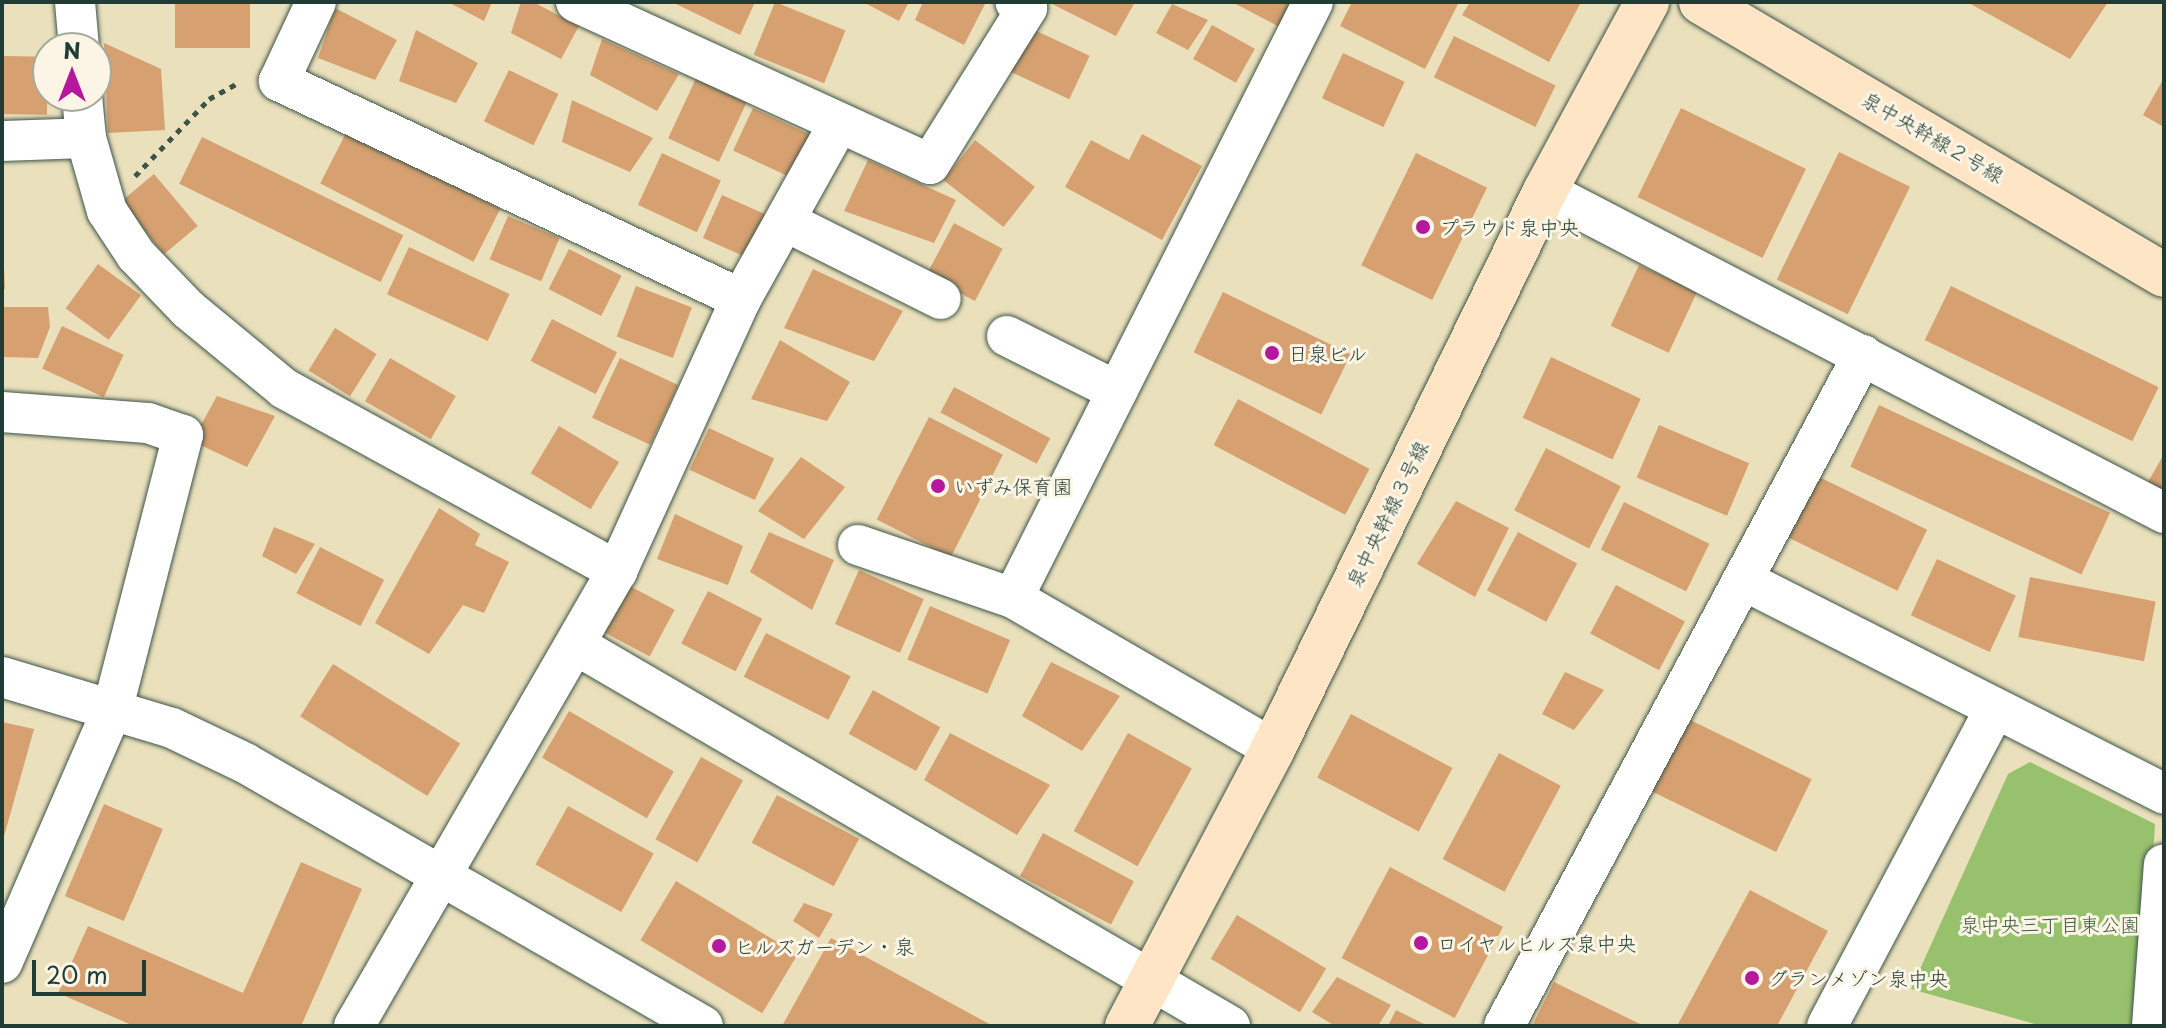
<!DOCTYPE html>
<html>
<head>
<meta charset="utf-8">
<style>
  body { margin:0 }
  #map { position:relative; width:2166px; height:1028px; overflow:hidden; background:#eae0bc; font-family:"Playpen Sans","Klee One",sans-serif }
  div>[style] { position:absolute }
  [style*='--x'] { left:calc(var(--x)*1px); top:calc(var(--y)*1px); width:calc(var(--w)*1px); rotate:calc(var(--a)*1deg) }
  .green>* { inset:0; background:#98c16d }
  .building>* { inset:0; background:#d6a070; transform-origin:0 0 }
  .path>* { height:5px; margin-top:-2.5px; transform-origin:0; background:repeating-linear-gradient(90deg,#3d5548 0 6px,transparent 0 12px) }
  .roads { filter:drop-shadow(0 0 2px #3d5548) drop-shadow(0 0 2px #3d5548) }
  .street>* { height:40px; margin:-20px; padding:0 20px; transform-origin:20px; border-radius:20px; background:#fff }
  .secondary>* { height:44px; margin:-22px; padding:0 22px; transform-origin:22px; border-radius:22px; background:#fde5c5 }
  .dots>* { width:22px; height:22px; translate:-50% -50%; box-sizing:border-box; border:4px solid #fcf5e5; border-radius:50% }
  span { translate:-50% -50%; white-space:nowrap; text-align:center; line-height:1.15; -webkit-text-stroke:6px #fcf5e5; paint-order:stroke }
  .street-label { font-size:20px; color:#1f3d34 }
  .poi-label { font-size:20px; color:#1f3d34 }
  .left { translate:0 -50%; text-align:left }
  .park-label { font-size:20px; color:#3d5e42 }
  .frame { position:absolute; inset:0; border:4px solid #1f3d34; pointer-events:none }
  .north { position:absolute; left:32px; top:32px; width:80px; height:80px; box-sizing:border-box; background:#fcf5e5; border:2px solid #a4ab9e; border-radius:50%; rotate:0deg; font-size:22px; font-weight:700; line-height:32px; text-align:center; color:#1f3d34 }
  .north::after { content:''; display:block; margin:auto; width:28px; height:36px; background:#b5179e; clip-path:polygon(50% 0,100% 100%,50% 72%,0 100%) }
  .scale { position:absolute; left:32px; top:960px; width:114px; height:36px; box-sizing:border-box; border:4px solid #1f3d34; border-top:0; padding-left:10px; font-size:24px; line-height:28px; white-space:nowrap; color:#1f3d34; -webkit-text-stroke:6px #fcf5e5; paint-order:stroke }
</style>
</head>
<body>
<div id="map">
  <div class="green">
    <i style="clip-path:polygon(2030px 762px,2155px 824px,2142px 1026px,2042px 1026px,1911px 989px,2008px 774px)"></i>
  </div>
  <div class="building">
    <i style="left:175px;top:2px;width:75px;height:46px"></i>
    <i style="clip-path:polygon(448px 2px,492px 2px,484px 21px)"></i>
    <i style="clip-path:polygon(521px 2px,533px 2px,579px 26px,561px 59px,511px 33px)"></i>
    <i style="clip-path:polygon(672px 2px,755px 2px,740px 35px)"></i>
    <i style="left:775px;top:2px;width:76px;height:57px;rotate:22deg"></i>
    <i style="clip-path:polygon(863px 2px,909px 2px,899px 21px)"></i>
    <i style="clip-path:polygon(923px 2px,983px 2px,985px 4px,964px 45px,915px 20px)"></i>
    <i style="clip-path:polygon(1048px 2px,1135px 2px,1116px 36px)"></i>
    <i style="clip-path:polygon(1232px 2px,1300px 2px,1287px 31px)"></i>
    <i style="clip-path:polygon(1352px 2px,1459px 2px,1425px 69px,1340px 26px)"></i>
    <i style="clip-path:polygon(1470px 2px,1577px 2px,1580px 4px,1549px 62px,1462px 15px)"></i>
    <i style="clip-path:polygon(1967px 2px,2108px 2px,2070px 59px)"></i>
    <i style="clip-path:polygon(1172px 4px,1208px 20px,1188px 50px,1156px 33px)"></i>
    <i style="clip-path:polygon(335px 8px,397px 40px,375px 80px,318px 58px)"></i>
    <i style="left:1212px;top:25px;width:49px;height:39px;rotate:29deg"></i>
    <i style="left:1028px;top:27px;width:68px;height:48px;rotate:25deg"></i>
    <i style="clip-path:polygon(416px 30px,478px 63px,456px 103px,399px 81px)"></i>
    <i style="left:1454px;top:36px;width:113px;height:46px;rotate:26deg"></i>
    <i style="clip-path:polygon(602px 39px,679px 74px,657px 111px,590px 75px)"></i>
    <i style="clip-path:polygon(104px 43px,161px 69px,165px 130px,108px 133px)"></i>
    <i style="left:1343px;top:53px;width:68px;height:50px;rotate:25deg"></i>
    <i style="left:2px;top:56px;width:46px;height:58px;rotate:1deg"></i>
    <i style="left:509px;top:70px;width:55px;height:57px;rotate:26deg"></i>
    <i style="left:699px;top:72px;width:56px;height:73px;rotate:25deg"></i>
    <i style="clip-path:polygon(2164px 78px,2164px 127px,2143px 115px)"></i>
    <i style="clip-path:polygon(572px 100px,653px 138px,630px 172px,562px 142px)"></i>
    <i style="left:753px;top:108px;width:70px;height:47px;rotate:25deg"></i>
    <i style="left:1681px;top:108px;width:139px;height:99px;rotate:26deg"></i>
    <i style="left:347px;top:131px;width:172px;height:59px;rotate:27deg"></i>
    <i style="clip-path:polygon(1142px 134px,1202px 166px,1162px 240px,1065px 187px,1091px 140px,1129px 160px)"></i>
    <i style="left:202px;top:137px;width:224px;height:52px;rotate:26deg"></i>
    <i style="left:975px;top:140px;width:76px;height:51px;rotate:38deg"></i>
    <i style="left:1839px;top:152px;width:79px;height:142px;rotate:26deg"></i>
    <i style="left:662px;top:153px;width:65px;height:57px;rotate:25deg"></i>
    <i style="left:1416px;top:153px;width:79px;height:125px;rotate:26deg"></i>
    <i style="clip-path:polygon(868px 160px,956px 200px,934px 243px,844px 211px)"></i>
    <i style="left:154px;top:174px;width:68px;height:44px;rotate:50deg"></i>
    <i style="left:722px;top:195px;width:54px;height:47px;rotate:24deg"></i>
    <i style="left:508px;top:216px;width:56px;height:47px;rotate:23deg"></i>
    <i style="left:954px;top:223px;width:55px;height:59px;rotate:28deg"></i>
    <i style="clip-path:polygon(2px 227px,5px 289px,2px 289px)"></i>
    <i style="left:409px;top:247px;width:111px;height:52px;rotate:25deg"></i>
    <i style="left:569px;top:249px;width:59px;height:45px;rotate:27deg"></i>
    <i style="left:98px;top:264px;width:53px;height:55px;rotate:36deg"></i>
    <i style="left:1639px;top:265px;width:64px;height:67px;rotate:25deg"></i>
    <i style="clip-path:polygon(813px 269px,903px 311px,874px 361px,784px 328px)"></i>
    <i style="left:636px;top:286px;width:60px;height:54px;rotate:21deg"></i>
    <i style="left:1951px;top:286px;width:231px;height:60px;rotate:26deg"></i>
    <i style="left:1223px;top:292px;width:142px;height:67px;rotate:26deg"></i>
    <i style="clip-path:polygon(2px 307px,48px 307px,50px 327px,38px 358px,2px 357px)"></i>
    <i style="left:552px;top:319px;width:73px;height:47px;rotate:27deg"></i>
    <i style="left:62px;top:326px;width:68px;height:47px;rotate:25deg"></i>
    <i style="left:335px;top:328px;width:49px;height:50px;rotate:32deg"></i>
    <i style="clip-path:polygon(780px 340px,850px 382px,827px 421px,751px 399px)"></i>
    <i style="left:1551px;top:357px;width:99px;height:67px;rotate:25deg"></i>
    <i style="left:390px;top:358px;width:76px;height:50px;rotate:30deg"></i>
    <i style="left:620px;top:358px;width:64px;height:66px;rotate:25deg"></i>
    <i style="left:954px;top:387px;width:109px;height:29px;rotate:28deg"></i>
    <i style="clip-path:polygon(217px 396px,275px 416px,247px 467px,192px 441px)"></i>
    <i style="left:1238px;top:399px;width:149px;height:52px;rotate:28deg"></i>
    <i style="left:1879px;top:405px;width:255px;height:68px;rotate:25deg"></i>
    <i style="left:929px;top:417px;width:83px;height:115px;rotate:27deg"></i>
    <i style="left:1659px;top:425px;width:98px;height:57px;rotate:23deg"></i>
    <i style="left:559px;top:426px;width:70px;height:55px;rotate:31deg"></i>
    <i style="left:709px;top:428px;width:72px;height:46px;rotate:25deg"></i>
    <i style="left:1546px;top:448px;width:84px;height:70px;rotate:27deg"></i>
    <i style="clip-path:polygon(2164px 454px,2164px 491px,2148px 482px)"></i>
    <i style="clip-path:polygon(801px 457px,845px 487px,804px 539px,758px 511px)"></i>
    <i style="left:1813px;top:474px;width:127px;height:68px;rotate:26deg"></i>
    <i style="clip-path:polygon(1456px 501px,1509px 528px,1475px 597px,1417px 564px)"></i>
    <i style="left:1624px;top:502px;width:95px;height:53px;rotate:26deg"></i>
    <i style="clip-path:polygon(439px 508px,480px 534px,475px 545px,509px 562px,484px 613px,463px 605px,429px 654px,375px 623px)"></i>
    <i style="clip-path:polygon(675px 514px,743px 546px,728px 585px,657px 559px)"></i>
    <i style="clip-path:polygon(274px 527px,315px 544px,296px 574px,262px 556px)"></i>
    <i style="clip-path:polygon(769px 532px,834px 560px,812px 610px,750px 572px)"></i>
    <i style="left:1518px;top:532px;width:67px;height:66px;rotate:28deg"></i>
    <i style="left:320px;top:547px;width:72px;height:52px;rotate:27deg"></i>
    <i style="left:1937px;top:559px;width:87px;height:62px;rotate:25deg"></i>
    <i style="left:859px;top:570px;width:71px;height:59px;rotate:24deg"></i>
    <i style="left:2030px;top:577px;width:128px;height:61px;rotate:11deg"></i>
    <i style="left:626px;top:584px;width:55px;height:53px;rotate:28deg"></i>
    <i style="left:1616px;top:585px;width:78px;height:55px;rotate:28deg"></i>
    <i style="left:708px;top:591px;width:61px;height:59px;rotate:27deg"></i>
    <i style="left:930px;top:606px;width:87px;height:58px;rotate:23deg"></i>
    <i style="left:766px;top:633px;width:95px;height:49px;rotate:27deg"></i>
    <i style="clip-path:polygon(1051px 662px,1120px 696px,1082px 751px,1022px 716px)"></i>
    <i style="left:333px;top:664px;width:150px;height:62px;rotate:32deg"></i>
    <i style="clip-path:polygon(1565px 672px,1604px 690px,1574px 730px,1542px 714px)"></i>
    <i style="left:873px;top:690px;width:77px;height:50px;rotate:29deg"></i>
    <i style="left:569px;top:711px;width:121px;height:54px;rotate:30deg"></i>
    <i style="left:1351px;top:714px;width:115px;height:72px;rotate:28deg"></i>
    <i style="left:1684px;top:717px;width:142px;height:81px;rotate:26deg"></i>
    <i style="clip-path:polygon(2px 722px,34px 729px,3px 840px,2px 840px)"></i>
    <i style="clip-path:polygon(950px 733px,1050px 785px,1017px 835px,924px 780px)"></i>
    <i style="left:1128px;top:733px;width:73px;height:112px;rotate:29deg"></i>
    <i style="left:1499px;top:753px;width:70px;height:120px;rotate:28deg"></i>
    <i style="left:701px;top:757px;width:48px;height:94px;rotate:29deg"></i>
    <i style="left:777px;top:795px;width:93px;height:54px;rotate:28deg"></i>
    <i style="left:104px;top:804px;width:64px;height:100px;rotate:23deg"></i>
    <i style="left:568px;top:806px;width:98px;height:67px;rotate:29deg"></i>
    <i style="left:1043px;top:833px;width:103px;height:49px;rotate:28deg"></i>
    <i style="clip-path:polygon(301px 862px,362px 889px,301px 1026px,134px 1026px,58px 993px,88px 926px,243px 993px)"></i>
    <i style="left:1390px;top:867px;width:128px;height:103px;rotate:28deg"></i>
    <i style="left:676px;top:881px;width:142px;height:69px;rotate:31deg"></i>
    <i style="clip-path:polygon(1750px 890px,1828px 931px,1777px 1026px,1677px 1026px)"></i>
    <i style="clip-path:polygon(804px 903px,833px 914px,819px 938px,793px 921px)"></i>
    <i style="left:1237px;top:915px;width:104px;height:51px;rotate:31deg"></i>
    <i style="clip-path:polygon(831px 938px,993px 1026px,782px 1026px)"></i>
    <i style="clip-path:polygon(1337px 977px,1391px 1005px,1378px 1026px,1335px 1026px,1312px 1012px)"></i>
    <i style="clip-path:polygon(1554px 982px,1644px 1026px,1532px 1026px)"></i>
    <i style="clip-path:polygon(1396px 1010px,1428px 1026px,1388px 1026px)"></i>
  </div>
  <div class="path">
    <i style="--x:135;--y:176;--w:107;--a:-46.1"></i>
    <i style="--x:209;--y:99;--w:35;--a:-29"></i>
  </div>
  <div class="roads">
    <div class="street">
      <i style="--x:75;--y:2;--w:46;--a:85"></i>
      <i style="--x:316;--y:2;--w:87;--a:115.1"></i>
      <i style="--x:279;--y:81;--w:511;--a:25.26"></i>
      <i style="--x:576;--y:2;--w:389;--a:24.6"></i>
      <i style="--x:930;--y:164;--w:184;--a:-58.1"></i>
      <i style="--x:1027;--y:8;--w:13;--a:-153"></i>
      <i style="--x:82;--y:96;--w:42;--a:84.6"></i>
      <i style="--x:86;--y:138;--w:76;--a:74"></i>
      <i style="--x:107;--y:211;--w:53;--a:56.6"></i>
      <i style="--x:136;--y:255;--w:76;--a:46.1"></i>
      <i style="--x:189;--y:310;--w:124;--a:39.5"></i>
      <i style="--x:285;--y:389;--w:379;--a:28.7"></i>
      <i style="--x:2;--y:141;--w:84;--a:-2"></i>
      <i style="--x:1545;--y:191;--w:698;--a:27.48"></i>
      <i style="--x:785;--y:221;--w:174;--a:26.6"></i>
      <i style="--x:1007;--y:336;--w:123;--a:26.6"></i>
      <i style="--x:2;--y:412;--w:146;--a:4.3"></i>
      <i style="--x:148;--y:423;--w:37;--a:19"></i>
      <i style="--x:183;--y:435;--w:282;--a:104.4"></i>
      <i style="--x:113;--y:708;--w:278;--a:113.5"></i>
      <i style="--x:858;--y:545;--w:164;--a:18.9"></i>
      <i style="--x:1013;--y:598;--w:301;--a:30.1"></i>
      <i style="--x:1743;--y:580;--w:472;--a:26.9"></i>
      <i style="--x:1013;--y:598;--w:667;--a:-63.28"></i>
      <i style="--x:576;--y:645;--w:757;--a:30.22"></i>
      <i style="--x:2;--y:677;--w:177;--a:16.7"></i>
      <i style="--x:172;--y:728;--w:81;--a:25.6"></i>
      <i style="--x:245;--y:763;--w:528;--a:29.87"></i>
      <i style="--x:354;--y:1026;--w:526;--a:-59.97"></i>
      <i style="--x:617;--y:571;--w:299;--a:-65.5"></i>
      <i style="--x:741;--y:299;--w:199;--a:-60.9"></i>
      <i style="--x:1504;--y:1026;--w:761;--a:-61.85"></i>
      <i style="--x:1827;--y:1026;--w:357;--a:-62.1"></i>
      <i style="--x:2152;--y:1026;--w:162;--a:-85.8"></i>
    </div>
    <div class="secondary">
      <i style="--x:1701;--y:2;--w:537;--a:30.52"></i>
      <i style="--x:1127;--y:1026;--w:313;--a:-62.2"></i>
      <i style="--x:1273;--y:749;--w:621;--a:-64.01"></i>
      <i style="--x:1545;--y:191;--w:215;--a:-61.6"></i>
    </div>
  </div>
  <div class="dots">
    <i style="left:1423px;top:227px;background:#b5179e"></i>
    <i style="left:1272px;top:353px;background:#b5179e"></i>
    <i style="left:938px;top:486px;background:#b5179e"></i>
    <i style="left:1421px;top:943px;background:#b5179e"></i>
    <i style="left:719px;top:946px;background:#b5179e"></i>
    <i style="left:1752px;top:978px;background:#b5179e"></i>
  </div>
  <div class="street-label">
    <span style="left:1933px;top:137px;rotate:30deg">泉中央幹線２号線</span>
    <span style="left:1387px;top:514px;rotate:-64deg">泉中央幹線３号線</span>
  </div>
  <div class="poi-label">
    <span class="left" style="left:1439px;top:227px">プラウド泉中央</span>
    <span class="left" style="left:1288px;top:353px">日泉ビル</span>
    <span class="left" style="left:954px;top:486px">いずみ保育園</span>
    <span class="left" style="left:1437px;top:943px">ロイヤルヒルズ泉中央</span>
    <span class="left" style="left:735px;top:946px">ヒルズガーデン・泉</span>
    <span class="left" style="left:1768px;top:978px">グランメゾン泉中央</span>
  </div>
  <div class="park-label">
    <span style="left:2050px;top:924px">泉中央三丁目東公園</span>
  </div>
  <div class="frame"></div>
  <div class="north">N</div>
  <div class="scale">20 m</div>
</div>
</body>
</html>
